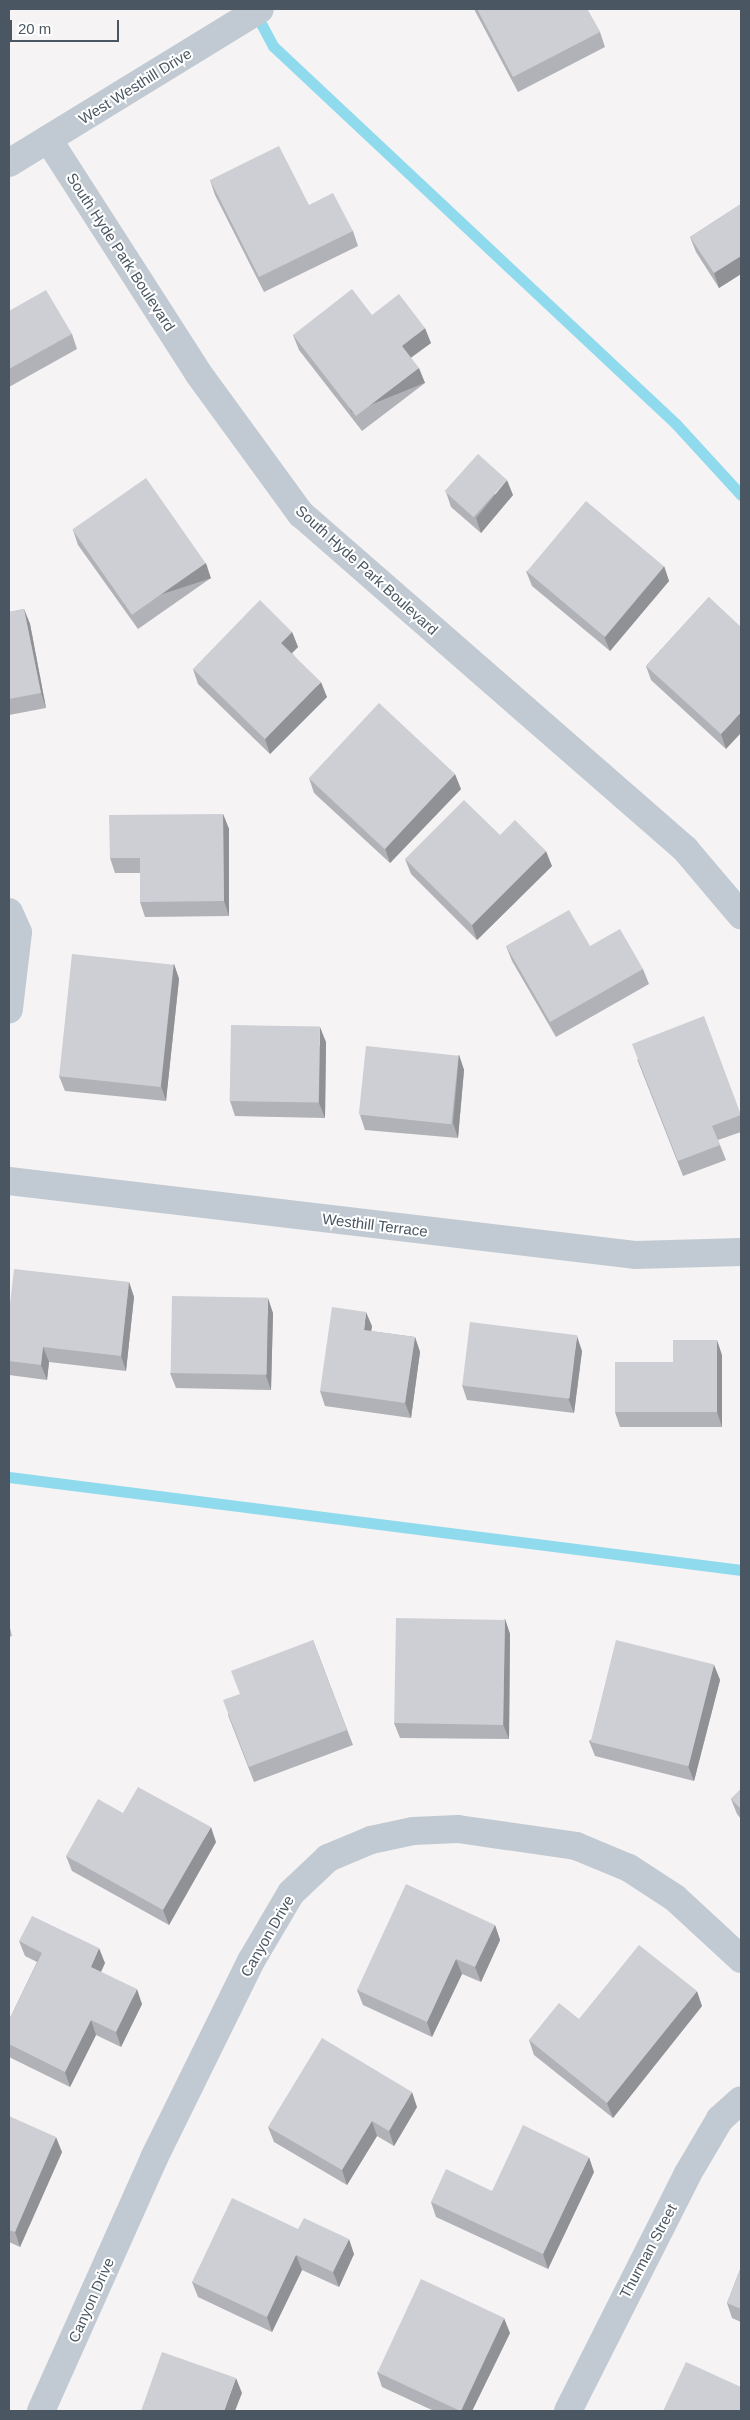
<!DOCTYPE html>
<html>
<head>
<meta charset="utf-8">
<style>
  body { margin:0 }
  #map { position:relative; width:750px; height:2420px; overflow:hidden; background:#f5f3f3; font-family:Arial,sans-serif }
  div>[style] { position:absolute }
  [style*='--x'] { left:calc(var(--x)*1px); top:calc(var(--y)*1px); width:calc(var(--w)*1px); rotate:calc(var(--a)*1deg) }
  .stream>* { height:11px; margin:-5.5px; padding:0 5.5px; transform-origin:5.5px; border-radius:5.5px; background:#90daee }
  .minor>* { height:28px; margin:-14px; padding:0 14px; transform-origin:14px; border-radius:14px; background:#c1cad2 }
  .tertiary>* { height:28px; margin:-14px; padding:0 14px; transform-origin:14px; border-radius:14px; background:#c1cad2 }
  .wall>* { inset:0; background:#b0b2b7 }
  .shaded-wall>* { inset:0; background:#909195; transform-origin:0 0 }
  .building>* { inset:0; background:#cdcfd5; transform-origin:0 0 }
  span { translate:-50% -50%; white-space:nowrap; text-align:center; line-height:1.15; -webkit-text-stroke:4px #fff; paint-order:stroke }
  .street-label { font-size:15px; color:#4a5661 }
  .frame { position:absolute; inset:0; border:10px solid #4a5661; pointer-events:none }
  .scale { position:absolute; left:10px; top:20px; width:109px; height:22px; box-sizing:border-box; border:2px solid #4a5661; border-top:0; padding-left:6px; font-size:15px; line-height:18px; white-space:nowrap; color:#4a5661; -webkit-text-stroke:4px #fff; paint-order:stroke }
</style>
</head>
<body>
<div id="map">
  <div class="stream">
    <i style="--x:255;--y:12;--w:38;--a:62"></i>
    <i style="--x:273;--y:46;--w:553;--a:43.17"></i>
    <i style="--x:676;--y:424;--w:96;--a:47.5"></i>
    <i style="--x:9;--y:1477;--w:738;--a:7.24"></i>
  </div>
  <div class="minor">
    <i style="--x:48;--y:139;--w:278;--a:57.3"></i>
    <i style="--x:198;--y:373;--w:175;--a:53.9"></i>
    <i style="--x:301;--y:514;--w:510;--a:41.1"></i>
    <i style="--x:685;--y:849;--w:87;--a:49.7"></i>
    <i style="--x:9;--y:912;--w:22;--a:66"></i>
    <i style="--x:18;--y:932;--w:78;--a:96.7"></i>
    <i style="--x:9;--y:1181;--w:630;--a:6.74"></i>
    <i style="--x:635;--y:1255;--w:106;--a:-1.6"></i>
    <i style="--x:41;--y:2411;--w:277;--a:-65.9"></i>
    <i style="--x:154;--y:2158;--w:220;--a:-63.8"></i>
    <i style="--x:251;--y:1961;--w:79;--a:-59.5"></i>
    <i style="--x:291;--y:1893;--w:51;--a:-43.4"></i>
    <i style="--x:328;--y:1858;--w:47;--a:-22.7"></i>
    <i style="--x:371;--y:1840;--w:43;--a:-12.1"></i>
    <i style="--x:413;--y:1831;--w:45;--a:-2.5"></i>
    <i style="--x:458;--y:1829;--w:119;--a:8.2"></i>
    <i style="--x:576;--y:1846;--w:57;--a:22.5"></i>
    <i style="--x:629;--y:1868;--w:55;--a:33.1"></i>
    <i style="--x:675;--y:1898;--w:90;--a:42.7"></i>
    <i style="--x:568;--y:2411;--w:264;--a:-63.2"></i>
    <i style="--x:687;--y:2175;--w:65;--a:-59.5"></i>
    <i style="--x:720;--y:2119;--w:28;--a:-42"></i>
  </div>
  <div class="tertiary">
    <i style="--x:9;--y:163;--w:294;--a:-31.5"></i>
  </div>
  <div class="wall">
    <i style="clip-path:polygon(474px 9px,587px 9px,600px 32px,605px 47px,518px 92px)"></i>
    <i style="clip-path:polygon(210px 180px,309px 205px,353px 231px,358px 246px,264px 292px,215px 195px)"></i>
    <i style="clip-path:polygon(741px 204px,741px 274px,719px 288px,696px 252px,690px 237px)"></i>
    <i style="clip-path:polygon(9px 311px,72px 334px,77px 349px,9px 387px)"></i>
    <i style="clip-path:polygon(372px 315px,431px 343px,411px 358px,425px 383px,362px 431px,299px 350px,293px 335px)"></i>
    <i style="clip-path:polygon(446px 492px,513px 495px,481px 533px,451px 507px)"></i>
    <i style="clip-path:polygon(73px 530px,211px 578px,138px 629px,78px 545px)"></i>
    <i style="clip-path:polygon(664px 566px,669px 581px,610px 651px,532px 586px,526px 571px)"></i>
    <i style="clip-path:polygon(709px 597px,726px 749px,651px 680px,646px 666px)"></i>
    <i style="clip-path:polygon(24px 609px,30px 624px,46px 708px,9px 715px,9px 612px)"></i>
    <i style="clip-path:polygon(292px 632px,298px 647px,292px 653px,327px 697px,270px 754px,198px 684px,193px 669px)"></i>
    <i style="clip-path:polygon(309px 778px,461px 789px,390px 863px,314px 793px)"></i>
    <i style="clip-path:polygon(223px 814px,229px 829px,229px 916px,145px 917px,140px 902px,140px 873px,115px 873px,110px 858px)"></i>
    <i style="clip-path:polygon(500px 835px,552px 866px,477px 940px,411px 874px,405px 859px)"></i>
    <i style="clip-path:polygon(506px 946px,590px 946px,643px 969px,649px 984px,556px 1037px,512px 961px)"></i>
    <i style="clip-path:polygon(174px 964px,179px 979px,166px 1101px,65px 1091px,59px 1076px)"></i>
    <i style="clip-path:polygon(326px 1042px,325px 1118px,235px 1116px,230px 1101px)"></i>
    <i style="clip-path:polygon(459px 1055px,464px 1070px,458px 1138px,365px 1130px,360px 1115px)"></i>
    <i style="clip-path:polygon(637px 1059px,741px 1114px,741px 1132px,718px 1140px,726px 1160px,683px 1176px)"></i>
    <i style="clip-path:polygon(129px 1282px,134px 1297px,126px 1371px,49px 1362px,47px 1380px,9px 1375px,9px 1361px)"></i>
    <i style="clip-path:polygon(273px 1313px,271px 1390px,176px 1388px,170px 1373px)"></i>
    <i style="clip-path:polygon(372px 1326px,371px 1331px,415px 1337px,420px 1352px,411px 1418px,325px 1406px,320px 1391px)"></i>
    <i style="clip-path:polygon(582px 1351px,574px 1413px,467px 1400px,462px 1385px)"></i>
    <i style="clip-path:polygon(722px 1355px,722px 1427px,620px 1427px,615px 1412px,673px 1362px)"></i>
    <i style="clip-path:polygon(505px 1619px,510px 1634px,509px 1739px,400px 1738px,394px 1723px)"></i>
    <i style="clip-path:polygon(9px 1624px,12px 1636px,9px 1637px)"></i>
    <i style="clip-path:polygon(313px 1640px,353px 1745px,254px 1782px,228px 1715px,240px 1694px)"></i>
    <i style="clip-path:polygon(714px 1665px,720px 1680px,694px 1781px,595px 1756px,589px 1741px)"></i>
    <i style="clip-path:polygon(741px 1789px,741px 1819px,737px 1814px,731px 1799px)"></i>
    <i style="clip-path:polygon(123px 1813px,216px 1842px,169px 1925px,72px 1871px,66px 1856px)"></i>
    <i style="clip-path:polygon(495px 1925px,500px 1940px,481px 1982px,462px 1974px,432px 2037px,363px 2005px,357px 1990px)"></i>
    <i style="clip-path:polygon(19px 1941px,105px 1963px,101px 1972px,142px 2004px,121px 2047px,96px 2035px,70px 2087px,9px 2057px,9px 2020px,37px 1962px,25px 1956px)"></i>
    <i style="clip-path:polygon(702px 2006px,613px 2118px,534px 2055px,529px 2040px,579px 2019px)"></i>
    <i style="clip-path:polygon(417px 2107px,394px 2146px,377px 2136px,347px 2185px,274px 2142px,268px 2127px)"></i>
    <i style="clip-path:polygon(9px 2116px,62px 2152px,20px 2247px,9px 2242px)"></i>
    <i style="clip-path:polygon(594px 2172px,548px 2269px,436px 2217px,431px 2202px)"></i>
    <i style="clip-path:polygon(298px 2229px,354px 2254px,339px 2287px,302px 2270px,272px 2332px,198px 2297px,192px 2282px)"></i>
    <i style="clip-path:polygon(741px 2267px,741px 2322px,732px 2318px,727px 2303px)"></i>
    <i style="clip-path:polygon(510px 2333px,472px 2411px,434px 2411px,382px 2387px,377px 2372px)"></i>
  </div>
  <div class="shaded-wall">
    <i style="clip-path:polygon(741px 256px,741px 274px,719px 288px,714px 273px)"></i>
    <i style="clip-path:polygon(425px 328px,431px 343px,407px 360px,402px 346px)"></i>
    <i style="left:419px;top:368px;width:16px;height:79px;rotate:68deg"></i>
    <i style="clip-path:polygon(507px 480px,513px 495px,481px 533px,476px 518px)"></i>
    <i style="left:206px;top:563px;width:16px;height:90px;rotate:72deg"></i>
    <i style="clip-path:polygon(664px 566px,669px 581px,610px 651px,604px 636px)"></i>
    <i style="clip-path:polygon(24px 609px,30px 624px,46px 708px,41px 693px)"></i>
    <i style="clip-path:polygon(292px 632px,298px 647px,287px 658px,281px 643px)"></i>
    <i style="clip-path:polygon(321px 682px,327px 697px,270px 754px,265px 739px)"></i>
    <i style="clip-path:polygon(741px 712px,741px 733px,726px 749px,721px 734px)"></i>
    <i style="clip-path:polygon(455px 774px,461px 789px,390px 863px,385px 848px)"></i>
    <i style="clip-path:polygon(223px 814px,229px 829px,229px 916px,224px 901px)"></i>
    <i style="clip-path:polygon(546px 851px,552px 866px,477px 940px,472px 925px)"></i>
    <i style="clip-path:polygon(174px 964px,179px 979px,166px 1101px,161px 1086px)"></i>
    <i style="clip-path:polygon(320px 1027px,326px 1042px,325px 1118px,319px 1103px)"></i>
    <i style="clip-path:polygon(459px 1055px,464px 1070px,458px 1138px,453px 1123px)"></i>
    <i style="clip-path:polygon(129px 1282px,134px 1297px,126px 1371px,121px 1356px)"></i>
    <i style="clip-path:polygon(268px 1298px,273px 1313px,271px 1390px,266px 1376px)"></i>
    <i style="clip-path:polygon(366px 1312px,372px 1326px,369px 1345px,364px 1330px)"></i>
    <i style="clip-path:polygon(577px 1336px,582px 1351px,574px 1413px,568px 1398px)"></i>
    <i style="clip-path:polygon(415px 1337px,420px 1352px,411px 1418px,405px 1403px)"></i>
    <i style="clip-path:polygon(717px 1340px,722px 1355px,722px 1427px,717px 1412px)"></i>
    <i style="clip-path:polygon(43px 1347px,49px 1362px,47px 1380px,41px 1365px)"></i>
    <i style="clip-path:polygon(505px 1619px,510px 1634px,509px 1739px,503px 1724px)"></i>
    <i style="clip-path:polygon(714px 1665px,720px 1680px,694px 1781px,688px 1766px)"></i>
    <i style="clip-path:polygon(211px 1827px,216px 1842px,169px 1925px,163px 1910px)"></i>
    <i style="clip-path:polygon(495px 1925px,500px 1940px,481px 1982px,475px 1967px)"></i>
    <i style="clip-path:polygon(99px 1948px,105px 1963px,96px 1982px,91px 1967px)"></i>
    <i style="clip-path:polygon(456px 1959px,462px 1974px,432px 2037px,427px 2022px)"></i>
    <i style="clip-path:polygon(137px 1989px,142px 2004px,121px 2047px,116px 2032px)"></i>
    <i style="clip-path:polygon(697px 1991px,702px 2006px,613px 2118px,607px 2103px)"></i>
    <i style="clip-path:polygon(91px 2020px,96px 2035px,70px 2087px,65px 2072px)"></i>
    <i style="clip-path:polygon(412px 2092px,417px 2107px,394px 2146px,389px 2131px)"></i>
    <i style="clip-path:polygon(372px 2121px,377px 2136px,347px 2185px,342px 2170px)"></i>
    <i style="clip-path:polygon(56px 2137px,62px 2152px,20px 2247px,15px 2232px)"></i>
    <i style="clip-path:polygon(589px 2157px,594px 2172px,548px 2269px,543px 2254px)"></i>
    <i style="clip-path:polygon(349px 2239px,354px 2254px,339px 2287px,333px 2272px)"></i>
    <i style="clip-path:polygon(296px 2255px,302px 2270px,272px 2332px,267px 2317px)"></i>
    <i style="clip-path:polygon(504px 2318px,510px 2333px,472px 2411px,460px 2411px)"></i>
    <i style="clip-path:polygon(236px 2378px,242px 2393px,235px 2411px,224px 2411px)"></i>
  </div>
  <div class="building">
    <i style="clip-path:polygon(477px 9px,587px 9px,600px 32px,513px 77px)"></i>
    <i style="clip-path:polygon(279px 146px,309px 205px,333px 193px,353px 231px,259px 277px,210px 180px)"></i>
    <i style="clip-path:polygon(741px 204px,741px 256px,714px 273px,690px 237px)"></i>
    <i style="clip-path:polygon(352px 289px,372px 315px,399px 294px,425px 328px,402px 346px,419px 368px,356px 416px,293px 335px)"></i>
    <i style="clip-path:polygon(46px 290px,72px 334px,9px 369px,9px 311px)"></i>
    <i style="left:478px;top:454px;width:39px;height:50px;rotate:42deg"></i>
    <i style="left:146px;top:478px;width:104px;height:90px;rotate:55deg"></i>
    <i style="left:586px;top:501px;width:102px;height:92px;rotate:40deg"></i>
    <i style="clip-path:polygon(709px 597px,741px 627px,741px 712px,721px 734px,646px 666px)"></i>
    <i style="clip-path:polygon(260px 600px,292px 632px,281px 643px,321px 682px,265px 739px,193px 669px)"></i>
    <i style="clip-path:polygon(24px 609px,41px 693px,9px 699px,9px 612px)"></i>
    <i style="left:379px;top:703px;width:104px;height:103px;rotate:43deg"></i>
    <i style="clip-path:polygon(464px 800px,500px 835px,515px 820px,546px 851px,472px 925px,405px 859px)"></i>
    <i style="clip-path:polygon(223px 814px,224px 901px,140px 902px,140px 858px,110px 858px,109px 815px)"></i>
    <i style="clip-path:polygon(569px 910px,590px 946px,620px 929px,643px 969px,550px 1022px,506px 946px)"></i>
    <i style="left:72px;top:954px;width:102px;height:123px;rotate:6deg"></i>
    <i style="clip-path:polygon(704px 1016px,741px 1115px,712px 1126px,720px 1145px,678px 1161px,632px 1044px)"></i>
    <i style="left:231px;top:1025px;width:89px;height:76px;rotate:1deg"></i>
    <i style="left:366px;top:1046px;width:93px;height:69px;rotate:6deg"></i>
    <i style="clip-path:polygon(14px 1269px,129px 1282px,121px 1356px,43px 1347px,41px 1365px,9px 1361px,9px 1313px)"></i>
    <i style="left:172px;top:1296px;width:96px;height:77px;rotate:1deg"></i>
    <i style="clip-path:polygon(332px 1307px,366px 1312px,364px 1330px,415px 1337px,405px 1403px,320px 1391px)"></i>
    <i style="left:470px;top:1322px;width:108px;height:64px;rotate:7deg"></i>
    <i style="clip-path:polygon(673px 1340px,717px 1340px,717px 1412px,615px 1412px,615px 1362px,673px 1362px)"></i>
    <i style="left:396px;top:1618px;width:109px;height:105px;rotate:1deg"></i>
    <i style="clip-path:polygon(313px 1640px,347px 1730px,249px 1767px,223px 1700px,240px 1694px,231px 1671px)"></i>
    <i style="left:616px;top:1640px;width:101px;height:105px;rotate:14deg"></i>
    <i style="clip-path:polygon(138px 1787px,211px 1827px,163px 1910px,66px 1856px,98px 1799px,123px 1813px)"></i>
    <i style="clip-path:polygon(741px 1789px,741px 1809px,731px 1799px)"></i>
    <i style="clip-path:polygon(406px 1884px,495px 1925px,475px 1967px,456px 1959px,427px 2022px,357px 1990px)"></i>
    <i style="clip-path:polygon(32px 1916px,99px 1948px,91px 1967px,137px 1989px,116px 2032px,91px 2020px,65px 2072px,9px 2044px,9px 2020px,42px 1953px,19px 1941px)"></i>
    <i style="clip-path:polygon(639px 1945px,697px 1991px,607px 2103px,529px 2040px,559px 2003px,579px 2019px)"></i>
    <i style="clip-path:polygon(322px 2038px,412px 2092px,389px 2131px,372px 2121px,342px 2170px,268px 2127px)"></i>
    <i style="clip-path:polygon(9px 2116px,56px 2137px,15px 2232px,9px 2230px)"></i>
    <i style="clip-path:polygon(523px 2125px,589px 2157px,543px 2254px,431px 2202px,446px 2169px,492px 2191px)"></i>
    <i style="clip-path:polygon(232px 2198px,298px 2229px,304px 2218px,349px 2239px,333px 2272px,296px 2255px,267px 2317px,192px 2282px)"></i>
    <i style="clip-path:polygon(741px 2267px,741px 2309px,727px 2303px)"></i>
    <i style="left:421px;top:2279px;width:92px;height:103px;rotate:25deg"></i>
    <i style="clip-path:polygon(162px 2352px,236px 2378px,224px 2411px,141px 2411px)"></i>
    <i style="clip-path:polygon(686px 2362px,741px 2387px,741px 2411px,663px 2411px)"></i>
  </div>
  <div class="street-label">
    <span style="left:135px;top:86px;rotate:-32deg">West Westhill Drive</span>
    <span style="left:121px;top:252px;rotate:57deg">South Hyde Park Boulevard</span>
    <span style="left:367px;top:570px;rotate:42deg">South Hyde Park Boulevard</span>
    <span style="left:375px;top:1225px;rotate:7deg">Westhill Terrace</span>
    <span style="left:267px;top:1936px;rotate:-60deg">Canyon Drive</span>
    <span style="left:648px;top:2251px;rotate:-62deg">Thurman Street</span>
    <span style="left:91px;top:2300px;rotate:-66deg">Canyon Drive</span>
  </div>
  <div class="frame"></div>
  <div class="scale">20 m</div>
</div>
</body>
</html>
